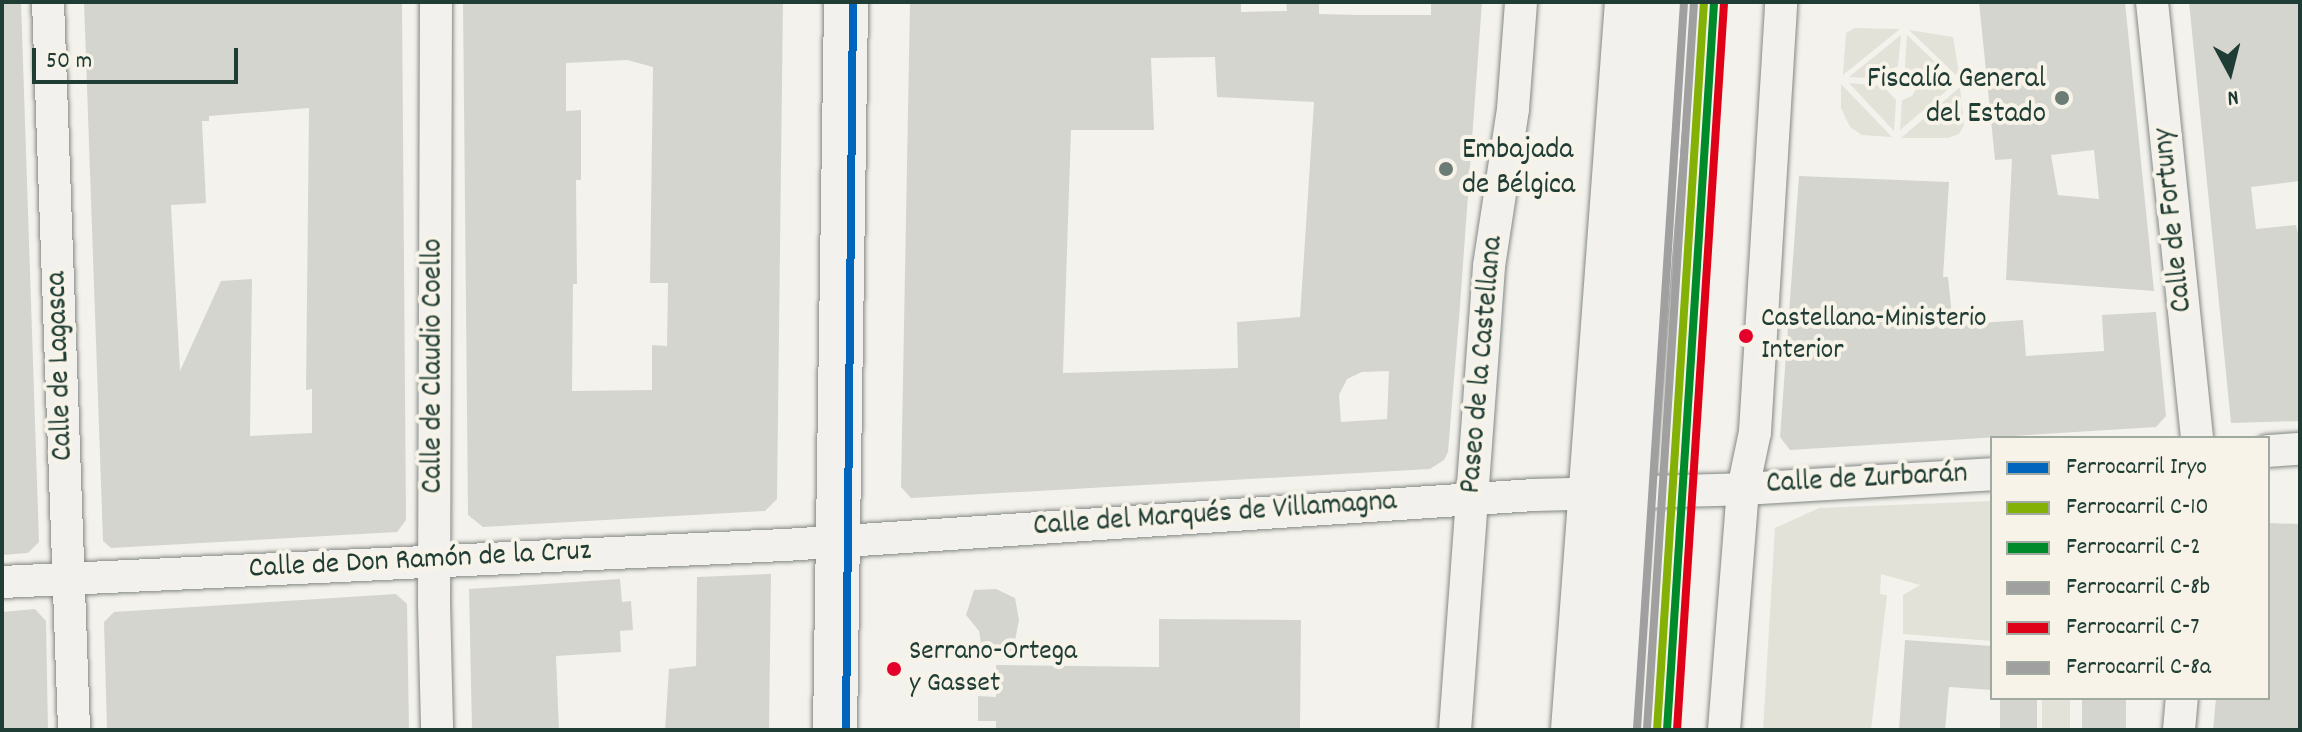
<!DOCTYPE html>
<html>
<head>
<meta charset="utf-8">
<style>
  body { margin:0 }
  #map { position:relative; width:2302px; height:732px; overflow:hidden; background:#f4f2ec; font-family:Dekko,sans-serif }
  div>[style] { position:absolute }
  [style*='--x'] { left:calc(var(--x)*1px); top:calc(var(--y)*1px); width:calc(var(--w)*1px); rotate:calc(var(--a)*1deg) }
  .green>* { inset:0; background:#e2e2d9; transform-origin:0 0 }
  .building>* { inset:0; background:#d5d5d0; transform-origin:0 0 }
  .roads { filter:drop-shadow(0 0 2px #848985) drop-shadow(0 0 2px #848985) }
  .minor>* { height:32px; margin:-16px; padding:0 16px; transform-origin:16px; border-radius:16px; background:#f2f1ed }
  .secondary>* { height:44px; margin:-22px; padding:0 22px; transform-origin:22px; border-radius:22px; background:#f2f1ed }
  .trunk>* { height:44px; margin:-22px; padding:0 22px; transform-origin:22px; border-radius:22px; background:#f2f1ed }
  .rail-1>* { height:8px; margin:-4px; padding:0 4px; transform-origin:4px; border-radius:4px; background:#0065bd }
  .rail-2>* { height:8px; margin:-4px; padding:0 4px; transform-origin:4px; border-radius:4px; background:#84b105 }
  .rail-3>* { height:8px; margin:-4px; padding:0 4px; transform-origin:4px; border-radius:4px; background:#008a29 }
  .rail-4>* { height:8px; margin:-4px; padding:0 4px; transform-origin:4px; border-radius:4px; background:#a0a0a0 }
  .rail-5>* { height:8px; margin:-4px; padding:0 4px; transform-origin:4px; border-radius:4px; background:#de0118 }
  .rail-6>* { height:8px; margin:-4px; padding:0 4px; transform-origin:4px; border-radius:4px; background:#a0a0a0 }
  .dots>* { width:22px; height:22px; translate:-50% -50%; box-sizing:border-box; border:4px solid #f7f3e8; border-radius:50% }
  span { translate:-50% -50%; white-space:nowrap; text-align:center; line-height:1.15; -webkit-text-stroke:8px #f7f3e8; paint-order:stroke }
  .bus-label { font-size:28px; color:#1f3d34 }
  .left { translate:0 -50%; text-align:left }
  .poi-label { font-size:30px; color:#1f3d34 }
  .right { translate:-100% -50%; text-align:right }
  .street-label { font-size:30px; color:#1f3d34 }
  .frame { position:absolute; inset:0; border:4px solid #1f3d34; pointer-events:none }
  .legend { position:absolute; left:1990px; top:436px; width:280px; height:264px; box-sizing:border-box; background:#f7f3e8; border:2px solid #a1aaa0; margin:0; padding:10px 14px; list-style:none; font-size:24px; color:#1f3d34 }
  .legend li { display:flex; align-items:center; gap:16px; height:40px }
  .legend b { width:40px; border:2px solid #a1aaa0 }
  .north { position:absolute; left:2190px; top:32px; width:80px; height:80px; -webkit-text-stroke:6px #f7f3e8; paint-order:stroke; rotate:173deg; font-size:22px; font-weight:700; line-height:32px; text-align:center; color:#1f3d34 }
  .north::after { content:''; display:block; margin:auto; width:28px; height:36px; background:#1f3d34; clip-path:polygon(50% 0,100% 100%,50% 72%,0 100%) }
  .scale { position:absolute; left:32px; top:48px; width:206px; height:36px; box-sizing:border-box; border:4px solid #1f3d34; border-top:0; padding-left:10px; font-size:24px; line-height:28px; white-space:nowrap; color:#1f3d34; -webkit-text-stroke:6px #f7f3e8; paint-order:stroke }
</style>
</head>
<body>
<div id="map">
  <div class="green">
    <i style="clip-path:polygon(1855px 28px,1900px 29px,1843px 75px,1846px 33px)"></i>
    <i style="clip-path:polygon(1909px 30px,1953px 37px,1960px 79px)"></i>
    <i style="clip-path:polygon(1901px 35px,1898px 66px,1889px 70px,1883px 79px,1849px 77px)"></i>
    <i style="clip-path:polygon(1907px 35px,1953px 79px,1917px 80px,1905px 67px)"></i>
    <i style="clip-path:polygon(1849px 83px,1883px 86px,1896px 100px,1894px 131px)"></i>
    <i style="clip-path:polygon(1841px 84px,1892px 137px,1862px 135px,1850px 127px,1841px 108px)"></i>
    <i style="clip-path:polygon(1952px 86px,1900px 130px,1902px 100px,1912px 96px,1917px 87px)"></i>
    <i style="clip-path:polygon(1960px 87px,1964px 125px,1959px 134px,1948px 138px,1901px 138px)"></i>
    <i style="clip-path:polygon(1992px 501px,1992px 641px,1903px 634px,1903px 595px,1920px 585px,1881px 574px,1880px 594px,1887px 595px,1871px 730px,1763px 730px,1775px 528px,1819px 508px)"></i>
    <i style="left:2042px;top:698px;width:28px;height:32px"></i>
  </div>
  <div class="building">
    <i style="clip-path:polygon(2px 2px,21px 2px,39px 542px,28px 553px,2px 555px)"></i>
    <i style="clip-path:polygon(evenodd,84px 2px,402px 2px,406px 520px,397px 532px,111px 548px,103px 541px,84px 2px,309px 108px,306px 390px,312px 389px,312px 433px,250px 436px,252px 279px,221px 281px,180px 371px,171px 205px,206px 203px,202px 121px,209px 121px,209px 116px,309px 108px)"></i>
    <i style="clip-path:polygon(evenodd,463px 2px,783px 2px,777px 499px,765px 511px,483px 527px,468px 515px,463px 2px,627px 60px,653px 67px,650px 283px,668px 283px,667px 346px,652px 345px,652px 390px,572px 391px,573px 284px,577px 284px,576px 180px,581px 180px,581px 110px,566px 111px,566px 63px,627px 60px)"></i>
    <i style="clip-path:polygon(evenodd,910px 2px,1241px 2px,1241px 12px,1287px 11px,1286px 2px,1319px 2px,1319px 14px,1359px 15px,1431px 15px,1431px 2px,1482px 2px,1460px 306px,1448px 452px,1444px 460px,1430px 469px,911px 498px,901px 487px,910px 2px,1215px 57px,1217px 97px,1314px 102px,1300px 317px,1237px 322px,1238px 368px,1063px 373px,1071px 130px,1154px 130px,1151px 58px,1215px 57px,910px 2px,1389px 371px,1387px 419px,1341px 422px,1339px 395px,1347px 379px,1362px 372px,1389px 371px)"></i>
    <i style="clip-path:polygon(evenodd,1979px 2px,2125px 2px,2154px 291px,2006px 280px,2012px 159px,1995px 160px,1979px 2px,2094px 150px,2099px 199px,2058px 195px,2051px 155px,2094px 150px)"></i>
    <i style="clip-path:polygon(2189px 2px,2300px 2px,2300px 181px,2251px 187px,2256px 229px,2296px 225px,2300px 242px,2300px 421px,2231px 423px)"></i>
    <i style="clip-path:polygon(1799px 176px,1949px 182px,1943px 277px,1948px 277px,1953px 325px,2023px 320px,2026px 356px,2104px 351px,2102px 315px,2156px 312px,2166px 416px,2156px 427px,1790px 450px,1780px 437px)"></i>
    <i style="clip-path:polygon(2268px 523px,2300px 524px,2300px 730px,2213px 730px,2216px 698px,2268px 698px)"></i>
    <i style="clip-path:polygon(771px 574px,769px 730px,665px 730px,669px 669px,696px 666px,697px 577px)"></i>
    <i style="clip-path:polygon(620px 579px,622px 602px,631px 601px,633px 630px,620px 631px,621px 652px,556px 656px,559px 730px,472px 730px,469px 589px)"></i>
    <i style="clip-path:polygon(996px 589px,1015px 598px,1019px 620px,1013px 651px,982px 649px,979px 631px,966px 615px,974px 590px)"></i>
    <i style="clip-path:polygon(396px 594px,407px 604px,409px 730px,107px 730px,104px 622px,114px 612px)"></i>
    <i style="clip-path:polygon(35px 609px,46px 621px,48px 730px,2px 730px,2px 612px)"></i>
    <i style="clip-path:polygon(1159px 619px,1301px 620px,1300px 730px,996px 730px,996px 721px,978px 721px,978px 696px,996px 697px,996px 665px,1159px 667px)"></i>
    <i style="clip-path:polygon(1905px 640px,1992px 646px,1992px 690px,1949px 687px,1945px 730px,1899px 730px)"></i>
    <i style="left:2000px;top:698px;width:37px;height:32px"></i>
    <i style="left:2082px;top:698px;width:44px;height:32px"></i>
  </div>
  <div class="roads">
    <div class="minor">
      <i style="--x:48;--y:2;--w:728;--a:87.95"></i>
      <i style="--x:436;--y:2;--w:601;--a:90.19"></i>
      <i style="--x:434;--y:603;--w:127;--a:88.6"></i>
      <i style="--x:2152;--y:2;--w:438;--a:84.1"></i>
      <i style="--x:2268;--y:451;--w:32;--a:-4"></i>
      <i style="--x:2;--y:582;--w:784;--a:-2.71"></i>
      <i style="--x:785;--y:545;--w:751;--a:-3.82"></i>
      <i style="--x:1534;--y:495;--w:209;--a:-1.6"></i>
      <i style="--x:1743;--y:489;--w:249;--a:-3.4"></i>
      <i style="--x:1455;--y:730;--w:465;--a:-85.8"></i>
      <i style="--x:1489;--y:266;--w:159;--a:-81.3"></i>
      <i style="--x:1513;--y:109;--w:107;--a:-85.7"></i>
      <i style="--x:1724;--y:730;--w:242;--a:-85.5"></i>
      <i style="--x:1743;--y:489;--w:58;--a:-78.1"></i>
      <i style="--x:1755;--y:432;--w:431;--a:-86.5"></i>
      <i style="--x:2179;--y:730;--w:32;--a:-85"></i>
    </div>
    <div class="secondary">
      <i style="--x:835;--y:730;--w:728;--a:-89.13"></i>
    </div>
    <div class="trunk">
      <i style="--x:1573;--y:730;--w:730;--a:-85.76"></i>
      <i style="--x:1613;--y:730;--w:730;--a:-85.52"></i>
    </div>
  </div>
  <div class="rail-1">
    <i style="--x:846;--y:730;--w:728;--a:-89.45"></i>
  </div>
  <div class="rail-2">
    <i style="--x:1657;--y:730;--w:730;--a:-86.31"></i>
  </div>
  <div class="rail-3">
    <i style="--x:1667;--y:730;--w:729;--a:-86.3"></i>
  </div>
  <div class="rail-4">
    <i style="--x:1647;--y:729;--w:729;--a:-86.3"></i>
  </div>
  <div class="rail-5">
    <i style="--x:1677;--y:730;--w:729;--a:-86.3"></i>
  </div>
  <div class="rail-6">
    <i style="--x:1637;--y:729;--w:729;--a:-86.3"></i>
  </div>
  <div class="dots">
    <i style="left:2062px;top:98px;background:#6a7c74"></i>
    <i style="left:1446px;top:169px;background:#6a7c74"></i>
    <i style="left:1746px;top:336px;background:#e4002b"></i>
    <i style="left:894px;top:669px;background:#e4002b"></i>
  </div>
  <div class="bus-label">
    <span class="left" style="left:1761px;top:336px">Castellana-Ministerio<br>Interior</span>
    <span class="left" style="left:909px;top:669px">Serrano-Ortega<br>y Gasset</span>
  </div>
  <div class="poi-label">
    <span class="right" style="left:2046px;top:98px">Fiscalía General<br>del Estado</span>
    <span class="left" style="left:1462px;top:169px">Embajada<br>de Bélgica</span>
  </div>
  <div class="street-label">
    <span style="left:2175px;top:220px;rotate:-96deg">Calle de Fortuny</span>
    <span style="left:1484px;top:365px;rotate:-85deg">Paseo de la Castellana</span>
    <span style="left:62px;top:366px;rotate:-92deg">Calle de Lagasca</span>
    <span style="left:435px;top:366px;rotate:-90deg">Calle de Claudio Coello</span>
    <span style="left:1867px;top:481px;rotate:-3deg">Calle de Zurbarán</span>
    <span style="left:1215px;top:516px;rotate:-4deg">Calle del Marqués de Villamagna</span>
    <span style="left:420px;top:562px;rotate:-3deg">Calle de Don Ramón de la Cruz</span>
  </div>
  <div class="frame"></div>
  <ul class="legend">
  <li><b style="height:10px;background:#0065bd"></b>Ferrocarril Iryo</li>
  <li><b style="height:10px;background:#84b105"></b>Ferrocarril C-10</li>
  <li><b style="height:10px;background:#008a29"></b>Ferrocarril C-2</li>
  <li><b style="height:10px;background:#a0a0a0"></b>Ferrocarril C-8b</li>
  <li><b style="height:10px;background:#de0118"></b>Ferrocarril C-7</li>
  <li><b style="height:10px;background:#a0a0a0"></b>Ferrocarril C-8a</li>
  </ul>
  <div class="north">N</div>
  <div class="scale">50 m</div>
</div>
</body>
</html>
